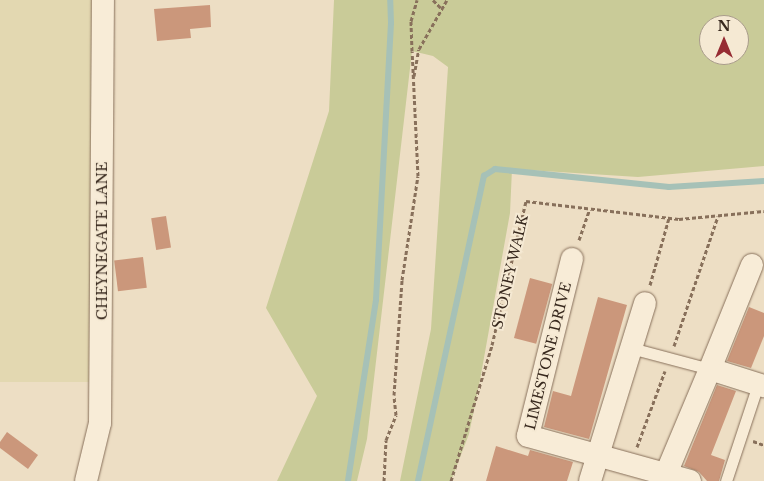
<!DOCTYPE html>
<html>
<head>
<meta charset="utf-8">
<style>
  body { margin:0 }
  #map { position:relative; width:764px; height:481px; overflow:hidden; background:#eddec4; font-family:"Libre Baskerville",serif }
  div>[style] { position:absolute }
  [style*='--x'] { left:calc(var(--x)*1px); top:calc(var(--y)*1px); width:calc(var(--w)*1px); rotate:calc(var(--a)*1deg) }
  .farmland>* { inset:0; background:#e3d8b1; transform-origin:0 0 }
  .green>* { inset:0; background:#c9cb98 }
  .stream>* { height:5.5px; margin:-2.75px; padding:0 2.75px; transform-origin:2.75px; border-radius:2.75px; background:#a6c1b7 }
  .building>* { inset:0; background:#cb977b; transform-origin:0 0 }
  .path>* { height:3px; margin-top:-1.5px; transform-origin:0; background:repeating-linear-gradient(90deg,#88705b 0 4px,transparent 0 6.5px) }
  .roads { filter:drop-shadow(0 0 1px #88705b) drop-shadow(0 0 1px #88705b) }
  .lane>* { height:11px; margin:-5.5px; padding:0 5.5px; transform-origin:5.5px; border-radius:5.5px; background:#f8ecd7 }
  .street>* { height:22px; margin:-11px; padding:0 11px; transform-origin:11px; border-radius:11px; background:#f8ecd7 }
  span { translate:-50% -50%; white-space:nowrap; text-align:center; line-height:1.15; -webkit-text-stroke:4px #f5e9d3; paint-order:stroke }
  .street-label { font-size:14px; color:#38291e }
  .north { position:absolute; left:699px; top:15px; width:50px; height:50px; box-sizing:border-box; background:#f5e9d3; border:1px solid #a99c8b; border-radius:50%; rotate:0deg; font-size:14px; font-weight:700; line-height:20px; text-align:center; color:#38291e }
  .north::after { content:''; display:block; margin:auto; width:18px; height:22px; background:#962c33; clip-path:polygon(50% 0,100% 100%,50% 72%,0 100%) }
</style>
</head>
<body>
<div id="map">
  <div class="farmland">
    <i style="left:0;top:0;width:93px;height:382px"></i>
  </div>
  <div class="green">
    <i style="clip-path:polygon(evenodd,334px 0,764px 0,764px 166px,638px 177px,512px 169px,510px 213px,480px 380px,469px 434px,451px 481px,400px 481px,431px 329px,448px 67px,433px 56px,412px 51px,367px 439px,357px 481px,277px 481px,317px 396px,266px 308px,329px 111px,334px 0,709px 25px,739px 25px,739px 55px,709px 55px,709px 25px)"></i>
  </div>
  <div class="stream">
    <i style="--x:348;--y:481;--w:183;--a:-81.2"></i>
    <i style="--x:376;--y:300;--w:277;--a:-86.9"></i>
    <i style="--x:391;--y:23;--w:23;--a:-92"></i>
    <i style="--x:418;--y:481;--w:312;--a:-77.8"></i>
    <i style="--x:484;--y:176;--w:13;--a:-32"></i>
    <i style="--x:495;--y:169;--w:175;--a:5.9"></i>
    <i style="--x:669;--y:187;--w:95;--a:-3.6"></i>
  </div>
  <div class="building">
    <i style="clip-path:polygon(210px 5px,211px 27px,190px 29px,191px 38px,157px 41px,154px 9px)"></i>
    <i style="left:166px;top:216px;width:32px;height:15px;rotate:81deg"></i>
    <i style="left:143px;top:257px;width:31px;height:29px;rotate:83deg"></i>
    <i style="left:530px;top:278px;width:23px;height:62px;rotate:15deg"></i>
    <i style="clip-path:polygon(598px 297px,627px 305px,589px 439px,544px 427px,553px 391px,571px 396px)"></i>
    <i style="clip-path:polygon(749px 307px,764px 313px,764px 336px,751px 368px,727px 361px)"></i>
    <i style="clip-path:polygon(717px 385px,736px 391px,711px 455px,725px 460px,719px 481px,707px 481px,699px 472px,684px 466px)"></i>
    <i style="clip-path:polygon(7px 432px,38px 455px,28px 469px,0 448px,0 442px)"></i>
    <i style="clip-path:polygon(496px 446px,528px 456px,530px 450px,573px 462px,567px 481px,486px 481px)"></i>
  </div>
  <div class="path">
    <i style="--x:433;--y:0;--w:11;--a:45"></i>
    <i style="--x:414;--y:76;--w:27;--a:-80"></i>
    <i style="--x:419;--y:49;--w:56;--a:-60.3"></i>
    <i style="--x:579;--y:240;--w:31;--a:-71"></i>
    <i style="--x:650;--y:285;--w:70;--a:-74.2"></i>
    <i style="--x:674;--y:346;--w:137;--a:-71.3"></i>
    <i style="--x:753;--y:441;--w:12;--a:20"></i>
    <i style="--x:637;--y:447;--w:81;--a:-69.8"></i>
    <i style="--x:384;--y:481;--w:41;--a:-87.2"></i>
    <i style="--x:386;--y:440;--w:27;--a:-68"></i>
    <i style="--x:396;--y:415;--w:20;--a:-96"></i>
    <i style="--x:394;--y:395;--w:115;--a:-86"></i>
    <i style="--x:402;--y:280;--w:105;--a:-81.3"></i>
    <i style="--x:418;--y:176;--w:125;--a:-92.7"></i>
    <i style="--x:412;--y:51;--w:30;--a:-92"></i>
    <i style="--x:411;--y:21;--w:22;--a:-74"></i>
    <i style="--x:451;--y:481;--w:142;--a:-73.2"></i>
    <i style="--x:492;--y:345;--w:148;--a:-76.7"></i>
    <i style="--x:526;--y:201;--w:154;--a:6.7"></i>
    <i style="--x:679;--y:219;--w:85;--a:-5.4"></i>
  </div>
  <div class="roads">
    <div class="lane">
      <i style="--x:631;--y:348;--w:82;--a:14.9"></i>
      <i style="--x:726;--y:481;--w:102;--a:-71.7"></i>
    </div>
    <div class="street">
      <i style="--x:572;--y:259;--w:182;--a:104"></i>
      <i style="--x:528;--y:436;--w:168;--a:15.5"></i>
      <i style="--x:752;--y:265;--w:112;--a:112"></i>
      <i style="--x:710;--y:369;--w:57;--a:17.5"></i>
      <i style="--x:86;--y:481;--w:60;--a:-76.4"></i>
      <i style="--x:100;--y:423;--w:423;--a:-89.6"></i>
      <i style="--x:590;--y:481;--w:186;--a:-72.8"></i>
      <i style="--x:663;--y:481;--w:121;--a:-67.2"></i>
    </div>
  </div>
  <div class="street-label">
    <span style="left:102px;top:241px;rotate:-90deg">CHEYNEGATE LANE</span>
    <span style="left:510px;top:272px;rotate:-77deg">STONEY WALK</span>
    <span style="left:548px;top:356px;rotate:-76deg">LIMESTONE DRIVE</span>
  </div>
  <div class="north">N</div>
</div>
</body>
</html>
